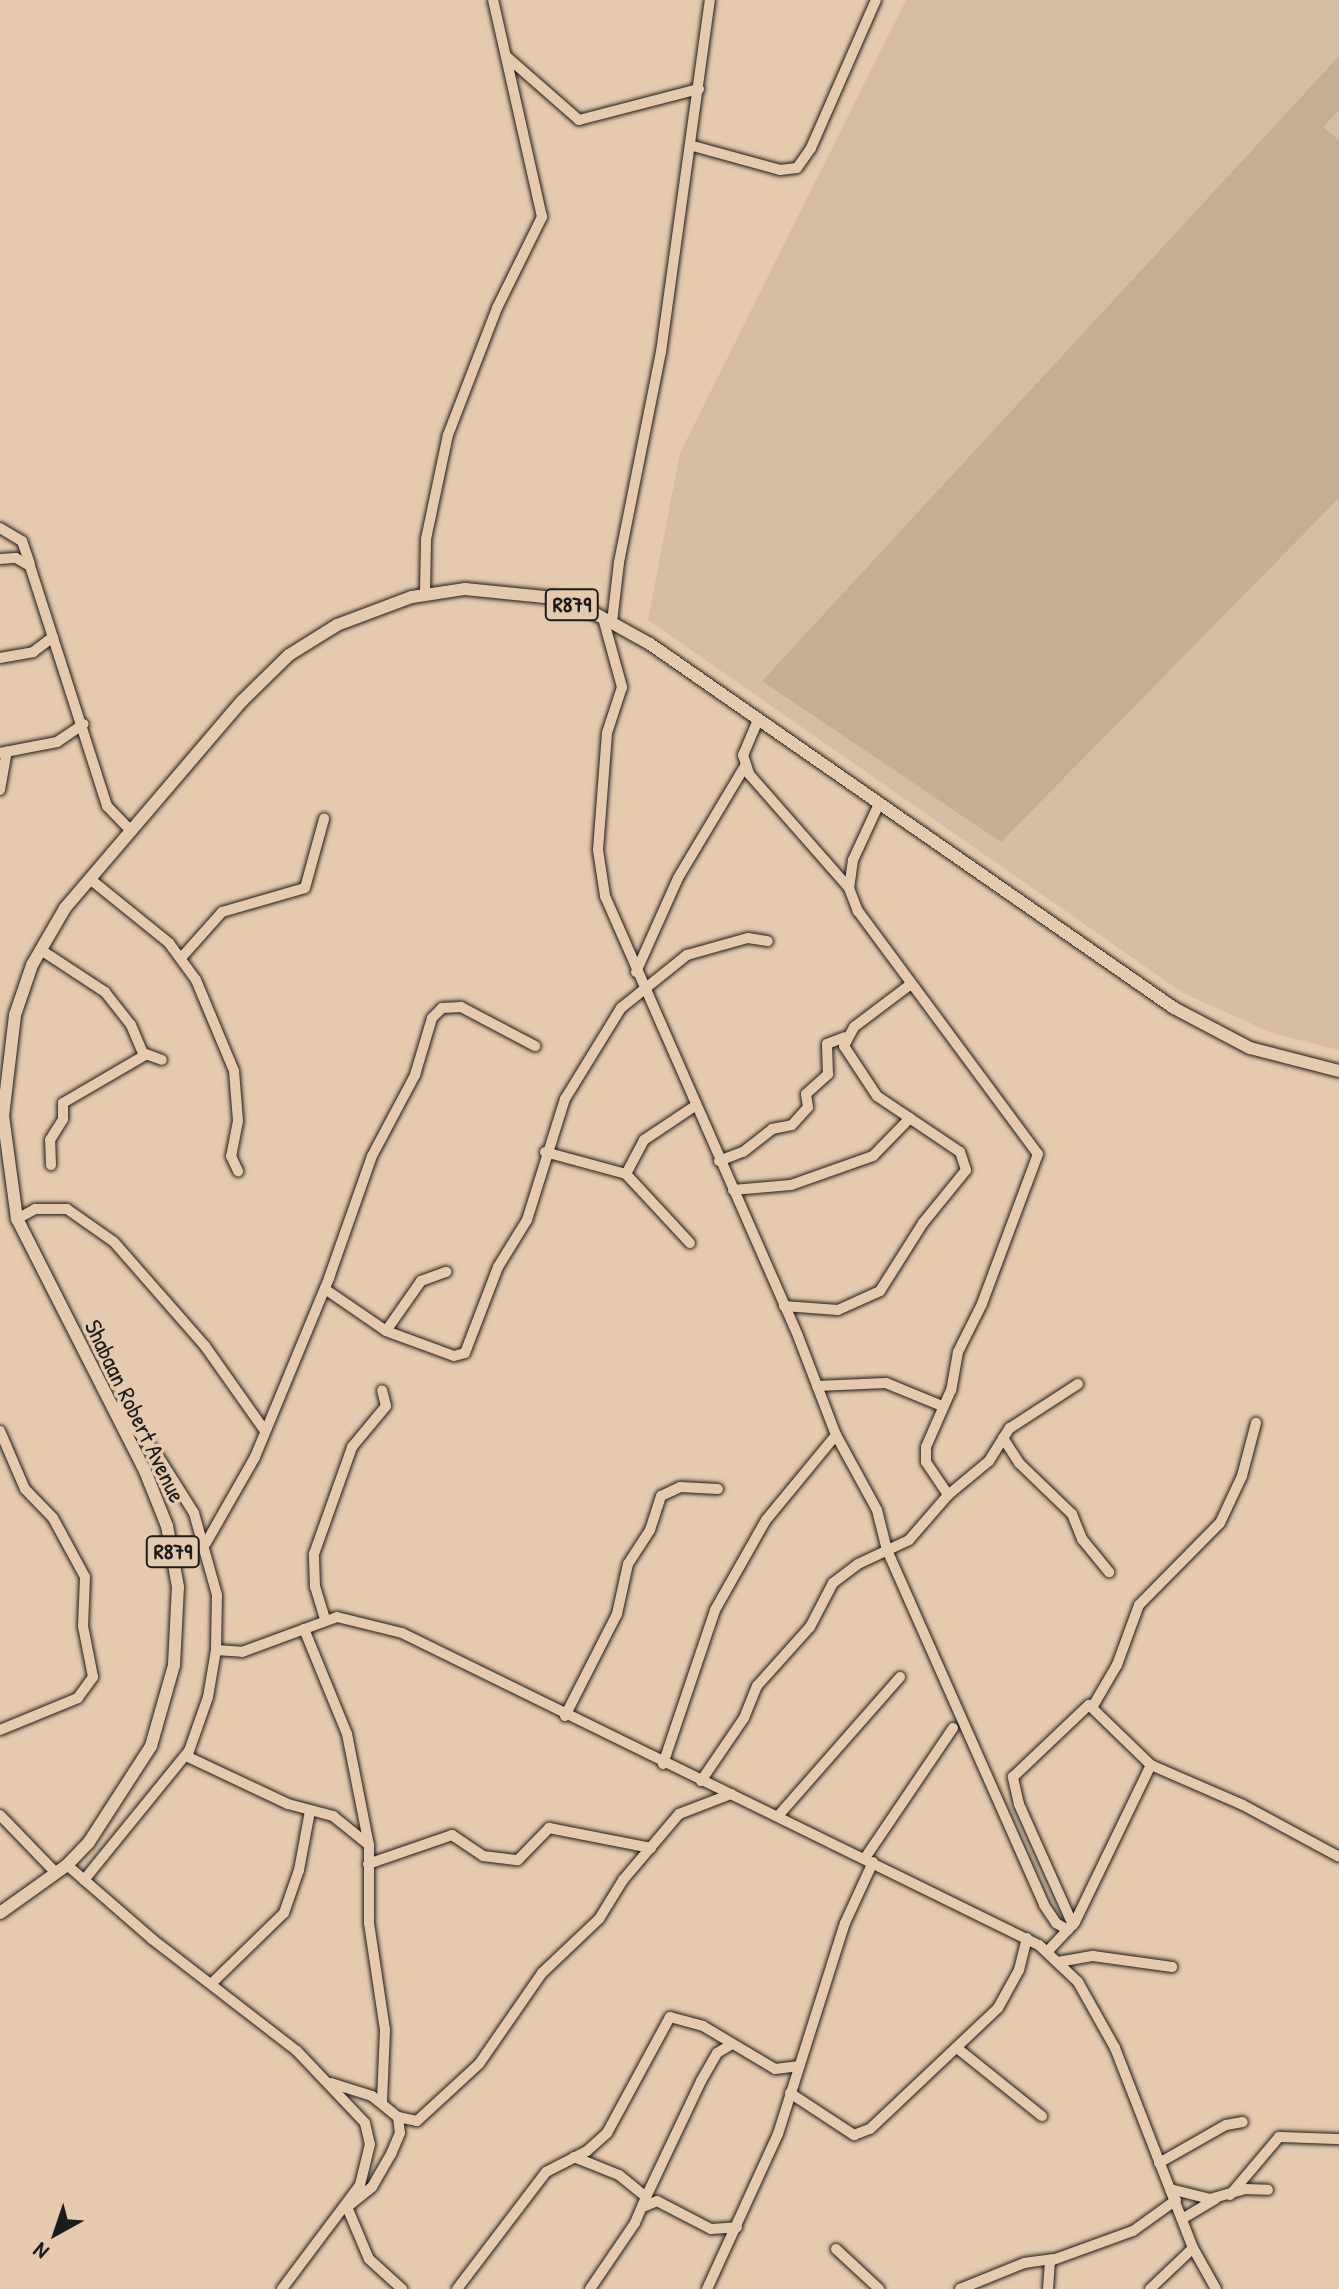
<!DOCTYPE html>
<html>
<head>
<meta charset="utf-8">
<style>
  body { margin:0 }
  #map { position:relative; width:1339px; height:2289px; overflow:hidden; background:#e6caad; font-family:"Patrick Hand",sans-serif }
  div>[style] { position:absolute }
  [style*='--x'] { left:calc(var(--x)*1px); top:calc(var(--y)*1px); width:calc(var(--w)*1px); rotate:calc(var(--a)*1deg) }
  .built>* { inset:0; background:#d6bca2 }
  .green>* { inset:0; background:#c5ae95 }
  .roads { filter:drop-shadow(0 0 2px #1c1c1c) drop-shadow(0 0 2px #1c1c1c) }
  .minor>* { height:10px; margin:-5px; padding:0 5px; transform-origin:5px; border-radius:5px; background:#e6caad }
  .major>* { height:12px; margin:-6px; padding:0 6px; transform-origin:6px; border-radius:6px; background:#e6caad }
  span { translate:-50% -50%; white-space:nowrap; text-align:center; line-height:1.15; -webkit-text-stroke:7px #e6caad; paint-order:stroke }
  .shield-label span { padding:2px 6px; background:#e6caad; border:2px solid; border-radius:6px; -webkit-text-stroke-width:0 }
  .shield-label { font-size:22px; color:#1c1c1c; font-weight:700 }
  .street-label { font-size:24px; color:#1c1c1c }
  .north { position:absolute; left:16px; top:2193px; width:80px; height:80px; -webkit-text-stroke:6px #e6caad; paint-order:stroke; rotate:220deg; font-size:22px; font-weight:700; line-height:32px; text-align:center; color:#1c1c1c }
  .north::after { content:''; display:block; margin:auto; width:28px; height:36px; background:#1c1c1c; clip-path:polygon(50% 0,100% 100%,50% 72%,0 100%) }
</style>
</head>
<body>
<div id="map">
  <div class="built">
    <i style="clip-path:polygon(906px 0,1339px 0,1339px 1050px,1272px 1033px,1183px 993px,648px 620px,680px 453px)"></i>
  </div>
  <div class="green">
    <i style="clip-path:polygon(1339px 56px,1339px 110px,1323px 127px,1339px 140px,1339px 498px,1001px 842px,762px 681px)"></i>
  </div>
  <div class="roads">
    <div class="minor">
      <i style="--x:506;--y:56;--w:97;--a:41.2"></i>
      <i style="--x:579;--y:120;--w:124;--a:-14.5"></i>
      <i style="--x:693;--y:146;--w:90;--a:15.4"></i>
      <i style="--x:780;--y:170;--w:17;--a:-7"></i>
      <i style="--x:797;--y:168;--w:24;--a:-55"></i>
      <i style="--x:811;--y:148;--w:162;--a:-66.3"></i>
      <i style="--x:0;--y:528;--w:26;--a:31"></i>
      <i style="--x:22;--y:541;--w:24;--a:71"></i>
      <i style="--x:0;--y:559;--w:16;--a:-4"></i>
      <i style="--x:16;--y:558;--w:16;--a:30"></i>
      <i style="--x:30;--y:566;--w:252;--a:72.2"></i>
      <i style="--x:107;--y:806;--w:33;--a:46"></i>
      <i style="--x:425;--y:593;--w:54;--a:-88.9"></i>
      <i style="--x:426;--y:539;--w:106;--a:-78.1"></i>
      <i style="--x:448;--y:435;--w:136;--a:-68.9"></i>
      <i style="--x:497;--y:308;--w:102;--a:-63.7"></i>
      <i style="--x:542;--y:217;--w:222;--a:-102.7"></i>
      <i style="--x:603;--y:618;--w:72;--a:74.6"></i>
      <i style="--x:622;--y:687;--w:48;--a:108.1"></i>
      <i style="--x:607;--y:733;--w:117;--a:94.4"></i>
      <i style="--x:598;--y:850;--w:47;--a:81.3"></i>
      <i style="--x:605;--y:896;--w:480;--a:66.3"></i>
      <i style="--x:798;--y:1336;--w:106;--a:69"></i>
      <i style="--x:836;--y:1435;--w:85;--a:61.3"></i>
      <i style="--x:877;--y:1510;--w:41;--a:76"></i>
      <i style="--x:887;--y:1550;--w:388;--a:66.1"></i>
      <i style="--x:1044;--y:1905;--w:22;--a:56"></i>
      <i style="--x:1056;--y:1923;--w:14;--a:30"></i>
      <i style="--x:612;--y:622;--w:60;--a:-83.3"></i>
      <i style="--x:619;--y:562;--w:214;--a:-78.7"></i>
      <i style="--x:661;--y:352;--w:355;--a:-82.1"></i>
      <i style="--x:0;--y:658;--w:34;--a:-10"></i>
      <i style="--x:33;--y:652;--w:25;--a:-37"></i>
      <i style="--x:758;--y:720;--w:38;--a:113"></i>
      <i style="--x:743;--y:755;--w:20;--a:72"></i>
      <i style="--x:749;--y:774;--w:152;--a:48.7"></i>
      <i style="--x:0;--y:753;--w:58;--a:-10.9"></i>
      <i style="--x:57;--y:742;--w:32;--a:-34"></i>
      <i style="--x:0;--y:790;--w:39;--a:-80"></i>
      <i style="--x:878;--y:806;--w:60;--a:114.8"></i>
      <i style="--x:853;--y:860;--w:28;--a:98"></i>
      <i style="--x:849;--y:888;--w:25;--a:69"></i>
      <i style="--x:858;--y:911;--w:302;--a:53.5"></i>
      <i style="--x:1038;--y:1154;--w:160;--a:110.5"></i>
      <i style="--x:982;--y:1304;--w:54;--a:116.6"></i>
      <i style="--x:958;--y:1352;--w:39;--a:100"></i>
      <i style="--x:951;--y:1390;--w:62;--a:113.7"></i>
      <i style="--x:926;--y:1447;--w:15;--a:90"></i>
      <i style="--x:926;--y:1462;--w:40;--a:56"></i>
      <i style="--x:90;--y:879;--w:102;--a:39"></i>
      <i style="--x:169;--y:943;--w:46;--a:53.9"></i>
      <i style="--x:196;--y:980;--w:99;--a:67.3"></i>
      <i style="--x:234;--y:1071;--w:50;--a:85.4"></i>
      <i style="--x:238;--y:1121;--w:36;--a:101"></i>
      <i style="--x:231;--y:1156;--w:17;--a:65"></i>
      <i style="--x:41;--y:950;--w:77;--a:33.3"></i>
      <i style="--x:105;--y:992;--w:42;--a:51.8"></i>
      <i style="--x:131;--y:1025;--w:30;--a:67"></i>
      <i style="--x:143;--y:1053;--w:20;--a:20"></i>
      <i style="--x:181;--y:958;--w:62;--a:-48.3"></i>
      <i style="--x:222;--y:912;--w:86;--a:-16.1"></i>
      <i style="--x:305;--y:888;--w:72;--a:-74.6"></i>
      <i style="--x:636;--y:972;--w:103;--a:-65.9"></i>
      <i style="--x:678;--y:878;--w:131;--a:-59.1"></i>
      <i style="--x:545;--y:1152;--w:84;--a:15.2"></i>
      <i style="--x:626;--y:1174;--w:94;--a:47.2"></i>
      <i style="--x:719;--y:1161;--w:26;--a:-21"></i>
      <i style="--x:743;--y:1152;--w:37;--a:-38"></i>
      <i style="--x:772;--y:1129;--w:20;--a:-11"></i>
      <i style="--x:792;--y:1125;--w:24;--a:-48"></i>
      <i style="--x:808;--y:1107;--w:13;--a:-99"></i>
      <i style="--x:806;--y:1094;--w:30;--a:-42"></i>
      <i style="--x:828;--y:1074;--w:30;--a:-92"></i>
      <i style="--x:827;--y:1044;--w:19;--a:-21"></i>
      <i style="--x:51;--y:1165;--w:25;--a:-92"></i>
      <i style="--x:50;--y:1140;--w:25;--a:-58"></i>
      <i style="--x:63;--y:1119;--w:16;--a:-90"></i>
      <i style="--x:63;--y:1103;--w:95;--a:-30.3"></i>
      <i style="--x:626;--y:1174;--w:38;--a:-62"></i>
      <i style="--x:644;--y:1140;--w:61;--a:-33.7"></i>
      <i style="--x:733;--y:1190;--w:58;--a:-4.9"></i>
      <i style="--x:791;--y:1185;--w:87;--a:-19.5"></i>
      <i style="--x:873;--y:1156;--w:53;--a:-45.8"></i>
      <i style="--x:17;--y:1219;--w:21;--a:-29"></i>
      <i style="--x:35;--y:1209;--w:32;--a:0"></i>
      <i style="--x:67;--y:1209;--w:57;--a:35.1"></i>
      <i style="--x:114;--y:1242;--w:138;--a:48.8"></i>
      <i style="--x:205;--y:1346;--w:104;--a:54.8"></i>
      <i style="--x:325;--y:1289;--w:74;--a:34.5"></i>
      <i style="--x:386;--y:1331;--w:72;--a:20.2"></i>
      <i style="--x:454;--y:1356;--w:11;--a:-15"></i>
      <i style="--x:465;--y:1353;--w:92;--a:-69"></i>
      <i style="--x:498;--y:1267;--w:55;--a:-58.3"></i>
      <i style="--x:527;--y:1220;--w:127;--a:-72.6"></i>
      <i style="--x:565;--y:1099;--w:107;--a:-58.4"></i>
      <i style="--x:621;--y:1008;--w:85;--a:-38.8"></i>
      <i style="--x:687;--y:955;--w:63;--a:-15.6"></i>
      <i style="--x:748;--y:938;--w:20;--a:9"></i>
      <i style="--x:784;--y:1306;--w:54;--a:4.2"></i>
      <i style="--x:838;--y:1310;--w:46;--a:-24.3"></i>
      <i style="--x:880;--y:1291;--w:80;--a:-57.7"></i>
      <i style="--x:923;--y:1223;--w:68;--a:-50.9"></i>
      <i style="--x:966;--y:1170;--w:19;--a:-108"></i>
      <i style="--x:960;--y:1152;--w:100;--a:-146"></i>
      <i style="--x:877;--y:1096;--w:60;--a:-123.4"></i>
      <i style="--x:844;--y:1046;--w:21;--a:-62"></i>
      <i style="--x:854;--y:1027;--w:71;--a:-37"></i>
      <i style="--x:386;--y:1331;--w:61;--a:-55"></i>
      <i style="--x:421;--y:1281;--w:27;--a:-20"></i>
      <i style="--x:817;--y:1386;--w:69;--a:-2.5"></i>
      <i style="--x:886;--y:1383;--w:61;--a:22.3"></i>
      <i style="--x:0;--y:1431;--w:63;--a:66.7"></i>
      <i style="--x:25;--y:1489;--w:40;--a:46"></i>
      <i style="--x:53;--y:1518;--w:67;--a:61.5"></i>
      <i style="--x:85;--y:1577;--w:49;--a:92.3"></i>
      <i style="--x:83;--y:1626;--w:52;--a:78.9"></i>
      <i style="--x:93;--y:1677;--w:26;--a:126"></i>
      <i style="--x:78;--y:1698;--w:84;--a:157.7"></i>
      <i style="--x:1003;--y:1438;--w:30;--a:57"></i>
      <i style="--x:1019;--y:1463;--w:74;--a:43.9"></i>
      <i style="--x:1072;--y:1514;--w:27;--a:68"></i>
      <i style="--x:1082;--y:1539;--w:43;--a:50.7"></i>
      <i style="--x:206;--y:1543;--w:99;--a:-60.3"></i>
      <i style="--x:255;--y:1457;--w:194;--a:-67.5"></i>
      <i style="--x:329;--y:1278;--w:129;--a:-70.6"></i>
      <i style="--x:372;--y:1156;--w:92;--a:-62"></i>
      <i style="--x:415;--y:1075;--w:59;--a:-73.4"></i>
      <i style="--x:432;--y:1018;--w:14;--a:-45"></i>
      <i style="--x:442;--y:1008;--w:19;--a:-3"></i>
      <i style="--x:461;--y:1007;--w:84;--a:27.8"></i>
      <i style="--x:325;--y:1619;--w:34;--a:-107"></i>
      <i style="--x:315;--y:1587;--w:33;--a:-92"></i>
      <i style="--x:314;--y:1554;--w:114;--a:-70.4"></i>
      <i style="--x:352;--y:1447;--w:53;--a:-50.3"></i>
      <i style="--x:386;--y:1406;--w:16;--a:-104"></i>
      <i style="--x:304;--y:1629;--w:113;--a:67.7"></i>
      <i style="--x:347;--y:1734;--w:113;--a:78.8"></i>
      <i style="--x:369;--y:1845;--w:78;--a:90"></i>
      <i style="--x:369;--y:1923;--w:108;--a:81.5"></i>
      <i style="--x:385;--y:2030;--w:71;--a:92.4"></i>
      <i style="--x:216;--y:1650;--w:26;--a:4"></i>
      <i style="--x:242;--y:1652;--w:101;--a:-20.2"></i>
      <i style="--x:337;--y:1617;--w:67;--a:13.8"></i>
      <i style="--x:402;--y:1633;--w:709;--a:26.1"></i>
      <i style="--x:1039;--y:1945;--w:54;--a:43.5"></i>
      <i style="--x:1078;--y:1982;--w:76;--a:60.7"></i>
      <i style="--x:1115;--y:2048;--w:215;--a:68.7"></i>
      <i style="--x:1193;--y:2248;--w:47;--a:60.7"></i>
      <i style="--x:1093;--y:1706;--w:48;--a:-59.7"></i>
      <i style="--x:1117;--y:1665;--w:64;--a:-69.9"></i>
      <i style="--x:1139;--y:1605;--w:115;--a:-45.4"></i>
      <i style="--x:1220;--y:1523;--w:52;--a:-64.9"></i>
      <i style="--x:1242;--y:1476;--w:55;--a:-75.2"></i>
      <i style="--x:565;--y:1716;--w:114;--a:-63"></i>
      <i style="--x:617;--y:1614;--w:51;--a:-77.6"></i>
      <i style="--x:628;--y:1564;--w:40;--a:-57.1"></i>
      <i style="--x:650;--y:1530;--w:36;--a:-72"></i>
      <i style="--x:661;--y:1496;--w:21;--a:-25"></i>
      <i style="--x:680;--y:1487;--w:38;--a:3"></i>
      <i style="--x:186;--y:1756;--w:113;--a:25.2"></i>
      <i style="--x:288;--y:1804;--w:47;--a:14.9"></i>
      <i style="--x:333;--y:1816;--w:46;--a:38.9"></i>
      <i style="--x:663;--y:1764;--w:163;--a:-71.3"></i>
      <i style="--x:715;--y:1610;--w:103;--a:-60.5"></i>
      <i style="--x:766;--y:1520;--w:110;--a:-50.5"></i>
      <i style="--x:701;--y:1781;--w:76;--a:-55.7"></i>
      <i style="--x:744;--y:1718;--w:35;--a:-68"></i>
      <i style="--x:757;--y:1686;--w:79;--a:-48.1"></i>
      <i style="--x:810;--y:1627;--w:50;--a:-62.4"></i>
      <i style="--x:833;--y:1583;--w:31;--a:-37"></i>
      <i style="--x:858;--y:1564;--w:56;--a:-25.2"></i>
      <i style="--x:909;--y:1540;--w:60;--a:-49.1"></i>
      <i style="--x:948;--y:1495;--w:53;--a:-39.7"></i>
      <i style="--x:989;--y:1461;--w:39;--a:-58"></i>
      <i style="--x:1010;--y:1428;--w:81;--a:-32.9"></i>
      <i style="--x:0;--y:1815;--w:81;--a:46"></i>
      <i style="--x:778;--y:1816;--w:185;--a:-48.7"></i>
      <i style="--x:865;--y:1858;--w:157;--a:-55.9"></i>
      <i style="--x:368;--y:1864;--w:89;--a:-19"></i>
      <i style="--x:452;--y:1835;--w:37;--a:34"></i>
      <i style="--x:483;--y:1856;--w:35;--a:7"></i>
      <i style="--x:518;--y:1860;--w:45;--a:-45.9"></i>
      <i style="--x:549;--y:1828;--w:104;--a:11.1"></i>
      <i style="--x:67;--y:1865;--w:113;--a:41"></i>
      <i style="--x:152;--y:1939;--w:183;--a:37.7"></i>
      <i style="--x:297;--y:2051;--w:99;--a:46.6"></i>
      <i style="--x:365;--y:2123;--w:22;--a:77"></i>
      <i style="--x:370;--y:2144;--w:42;--a:103.7"></i>
      <i style="--x:360;--y:2185;--w:130;--a:126.9"></i>
      <i style="--x:84;--y:1880;--w:166;--a:-50.9"></i>
      <i style="--x:189;--y:1751;--w:57;--a:-70.6"></i>
      <i style="--x:208;--y:1697;--w:48;--a:-80.3"></i>
      <i style="--x:216;--y:1650;--w:55;--a:-89"></i>
      <i style="--x:217;--y:1595;--w:85;--a:-105.7"></i>
      <i style="--x:194;--y:1513;--w:71;--a:-122.3"></i>
      <i style="--x:156;--y:1453;--w:62;--a:-131.1"></i>
      <i style="--x:1073;--y:1925;--w:133;--a:-114.1"></i>
      <i style="--x:1019;--y:1804;--w:28;--a:-103"></i>
      <i style="--x:1013;--y:1777;--w:105;--a:-43.5"></i>
      <i style="--x:1089;--y:1705;--w:86;--a:44.1"></i>
      <i style="--x:1151;--y:1765;--w:100;--a:23.5"></i>
      <i style="--x:1243;--y:1805;--w:109;--a:28.4"></i>
      <i style="--x:1047;--y:1952;--w:41;--a:-47"></i>
      <i style="--x:1075;--y:1922;--w:174;--a:-64.2"></i>
      <i style="--x:1058;--y:1962;--w:36;--a:-10"></i>
      <i style="--x:1093;--y:1956;--w:80;--a:7.9"></i>
      <i style="--x:212;--y:1983;--w:100;--a:-44.2"></i>
      <i style="--x:284;--y:1913;--w:46;--a:-70.8"></i>
      <i style="--x:299;--y:1870;--w:60;--a:-79.4"></i>
      <i style="--x:957;--y:2048;--w:109;--a:38.7"></i>
      <i style="--x:331;--y:2083;--w:43;--a:17.6"></i>
      <i style="--x:372;--y:2096;--w:33;--a:39"></i>
      <i style="--x:398;--y:2117;--w:16;--a:83"></i>
      <i style="--x:400;--y:2133;--w:23;--a:113"></i>
      <i style="--x:391;--y:2154;--w:38;--a:120"></i>
      <i style="--x:372;--y:2187;--w:32;--a:141"></i>
      <i style="--x:347;--y:2207;--w:56;--a:67.1"></i>
      <i style="--x:369;--y:2259;--w:45;--a:42.3"></i>
      <i style="--x:790;--y:2093;--w:77;--a:33.3"></i>
      <i style="--x:854;--y:2135;--w:17;--a:-21"></i>
      <i style="--x:870;--y:2129;--w:176;--a:-43.4"></i>
      <i style="--x:998;--y:2008;--w:43;--a:-61.1"></i>
      <i style="--x:1019;--y:1970;--w:33;--a:-76"></i>
      <i style="--x:398;--y:2117;--w:19;--a:12"></i>
      <i style="--x:417;--y:2121;--w:84;--a:-42.6"></i>
      <i style="--x:479;--y:2064;--w:111;--a:-55.3"></i>
      <i style="--x:542;--y:1973;--w:79;--a:-43.5"></i>
      <i style="--x:599;--y:1919;--w:46;--a:-58.4"></i>
      <i style="--x:623;--y:1880;--w:87;--a:-49.7"></i>
      <i style="--x:679;--y:1814;--w:56;--a:-21"></i>
      <i style="--x:574;--y:2157;--w:48;--a:21.8"></i>
      <i style="--x:619;--y:2175;--w:35;--a:39"></i>
      <i style="--x:646;--y:2197;--w:28;--a:113"></i>
      <i style="--x:635;--y:2223;--w:80;--a:124.3"></i>
      <i style="--x:1159;--y:2163;--w:77;--a:-29.6"></i>
      <i style="--x:1226;--y:2125;--w:17;--a:-10"></i>
      <i style="--x:1170;--y:2189;--w:41;--a:14"></i>
      <i style="--x:1210;--y:2199;--w:35;--a:-16"></i>
      <i style="--x:1244;--y:2189;--w:24;--a:2"></i>
      <i style="--x:1230;--y:2195;--w:76;--a:-49.8"></i>
      <i style="--x:1279;--y:2137;--w:60;--a:1.9"></i>
      <i style="--x:646;--y:2197;--w:128;--a:-64.6"></i>
      <i style="--x:701;--y:2081;--w:32;--a:-60"></i>
      <i style="--x:717;--y:2053;--w:17;--a:-31"></i>
      <i style="--x:643;--y:2207;--w:15;--a:-23"></i>
      <i style="--x:657;--y:2201;--w:61;--a:27.4"></i>
      <i style="--x:711;--y:2229;--w:26;--a:-4"></i>
      <i style="--x:1182;--y:2219;--w:39;--a:-31"></i>
      <i style="--x:836;--y:2249;--w:59;--a:42.9"></i>
      <i style="--x:457;--y:2289;--w:147;--a:-52.7"></i>
      <i style="--x:546;--y:2172;--w:46;--a:-27.1"></i>
      <i style="--x:587;--y:2151;--w:27;--a:-42"></i>
      <i style="--x:607;--y:2133;--w:132;--a:-61.5"></i>
      <i style="--x:670;--y:2017;--w:34;--a:15"></i>
      <i style="--x:703;--y:2026;--w:84;--a:30.8"></i>
      <i style="--x:775;--y:2069;--w:23;--a:-7"></i>
      <i style="--x:707;--y:2289;--w:170;--a:-65.4"></i>
      <i style="--x:778;--y:2134;--w:221;--a:-72.4"></i>
      <i style="--x:845;--y:1923;--w:67;--a:-65.3"></i>
      <i style="--x:960;--y:2289;--w:69;--a:-22.1"></i>
      <i style="--x:1024;--y:2263;--w:28;--a:-8"></i>
      <i style="--x:1048;--y:2289;--w:28;--a:-86"></i>
      <i style="--x:1050;--y:2261;--w:88;--a:-19.9"></i>
      <i style="--x:1133;--y:2231;--w:53;--a:-35.8"></i>
      <i style="--x:1150;--y:2289;--w:59;--a:-43.6"></i>
    </div>
    <div class="major">
      <i style="--x:0;--y:1913;--w:82;--a:-35.6"></i>
      <i style="--x:67;--y:1865;--w:32;--a:-46"></i>
      <i style="--x:89;--y:1842;--w:114;--a:-57.1"></i>
      <i style="--x:151;--y:1746;--w:84;--a:-74.1"></i>
      <i style="--x:174;--y:1665;--w:78;--a:-87.1"></i>
      <i style="--x:178;--y:1587;--w:62;--a:-100.2"></i>
      <i style="--x:167;--y:1526;--w:59;--a:-111.8"></i>
      <i style="--x:145;--y:1471;--w:283;--a:-116.9"></i>
      <i style="--x:17;--y:1219;--w:104;--a:-97.7"></i>
      <i style="--x:3;--y:1116;--w:102;--a:-83.2"></i>
      <i style="--x:15;--y:1015;--w:53;--a:-71.2"></i>
      <i style="--x:32;--y:965;--w:66;--a:-59.9"></i>
      <i style="--x:65;--y:908;--w:272;--a:-49.5"></i>
      <i style="--x:242;--y:701;--w:66;--a:-44.4"></i>
      <i style="--x:289;--y:655;--w:57;--a:-32"></i>
      <i style="--x:337;--y:625;--w:80;--a:-20.5"></i>
      <i style="--x:412;--y:597;--w:54;--a:-8.6"></i>
      <i style="--x:465;--y:589;--w:90;--a:5.7"></i>
      <i style="--x:555;--y:598;--w:42;--a:21"></i>
      <i style="--x:594;--y:613;--w:64;--a:29"></i>
      <i style="--x:650;--y:644;--w:638;--a:34.79"></i>
      <i style="--x:1174;--y:1008;--w:86;--a:27.8"></i>
      <i style="--x:1250;--y:1048;--w:92;--a:14.5"></i>
    </div>
  </div>
  <div class="shield-label">
    <span style="left:572px;top:605px">R879</span>
    <span style="left:173px;top:1552px">R879</span>
  </div>
  <div class="street-label">
    <span style="left:135px;top:1411px;rotate:64deg">Shabaan Robert Avenue</span>
  </div>
  <div class="north">N</div>
</div>
</body>
</html>
